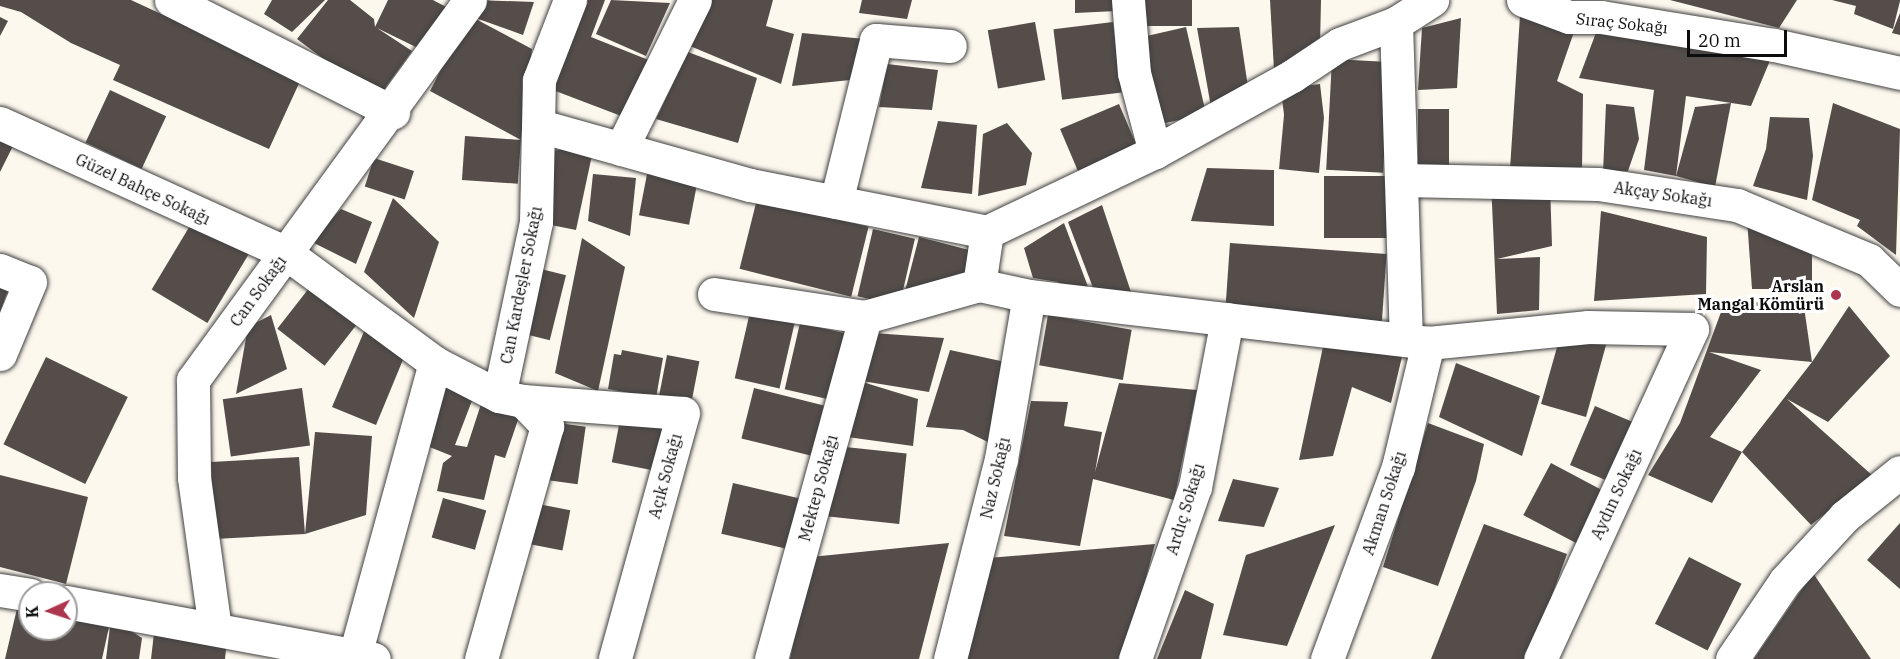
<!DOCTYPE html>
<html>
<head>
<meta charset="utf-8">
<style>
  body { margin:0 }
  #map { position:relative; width:1900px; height:659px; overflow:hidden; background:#fdf8ee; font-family:"IBM Plex Serif",serif }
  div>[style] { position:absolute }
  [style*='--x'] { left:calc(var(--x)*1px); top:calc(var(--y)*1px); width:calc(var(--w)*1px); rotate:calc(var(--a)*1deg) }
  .building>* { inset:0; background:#544d4a; transform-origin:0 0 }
  .roads { filter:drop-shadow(0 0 2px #404040) drop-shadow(0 0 2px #404040) }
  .minor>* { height:33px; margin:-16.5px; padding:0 16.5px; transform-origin:16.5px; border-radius:16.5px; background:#fff }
  .dots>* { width:16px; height:16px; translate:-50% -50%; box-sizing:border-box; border:3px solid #fff; border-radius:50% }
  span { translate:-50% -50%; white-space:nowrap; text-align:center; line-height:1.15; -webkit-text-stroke:6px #fff; paint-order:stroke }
  .street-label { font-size:16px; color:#0d0d0d }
  .poi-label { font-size:16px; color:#0d0d0d; font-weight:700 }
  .right { translate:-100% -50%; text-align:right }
  .north { position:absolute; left:18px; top:581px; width:60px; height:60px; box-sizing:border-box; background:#fff; border:2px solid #9e9e9e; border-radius:50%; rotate:267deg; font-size:16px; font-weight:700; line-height:24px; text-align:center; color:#0d0d0d }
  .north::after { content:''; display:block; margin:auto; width:21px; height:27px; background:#ab364d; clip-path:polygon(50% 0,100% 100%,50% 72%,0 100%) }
  .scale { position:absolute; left:1687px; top:30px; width:100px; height:27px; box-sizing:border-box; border:3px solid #0d0d0d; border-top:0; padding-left:8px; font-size:18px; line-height:21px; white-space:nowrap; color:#0d0d0d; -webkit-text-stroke:4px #fff; paint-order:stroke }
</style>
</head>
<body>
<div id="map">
  <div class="building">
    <i style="clip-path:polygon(0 0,131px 0,301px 79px,269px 149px,113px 80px,120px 65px,71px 43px,21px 12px,0 6px)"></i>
    <i style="clip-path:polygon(272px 0,325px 0,292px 32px,264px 14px)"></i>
    <i style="clip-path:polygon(328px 0,350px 0,374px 19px,375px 27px,388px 0,433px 0,450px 9px,428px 53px,377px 28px,412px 51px,377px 99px,297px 39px)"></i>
    <i style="clip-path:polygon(476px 0,534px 2px,523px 35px,470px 16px,532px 49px,521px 140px,430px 91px)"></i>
    <i style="clip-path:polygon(579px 0,605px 0,591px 37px,651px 61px,629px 119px,545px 87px)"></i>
    <i style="clip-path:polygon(611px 0,670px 3px,646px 56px,596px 34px)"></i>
    <i style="clip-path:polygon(711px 0,773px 0,766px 26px,794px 34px,781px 84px,690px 46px)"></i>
    <i style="clip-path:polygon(862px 0,912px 0,907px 19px,859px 13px)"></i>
    <i style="clip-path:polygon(1075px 0,1117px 0,1117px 11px,1075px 13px)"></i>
    <i style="left:1136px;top:0;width:56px;height:26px"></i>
    <i style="clip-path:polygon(1270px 0,1321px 0,1320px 46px,1274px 70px)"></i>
    <i style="clip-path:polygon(1521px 0,1575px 29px,1557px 81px,1583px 94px,1582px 170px,1510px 169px)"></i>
    <i style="clip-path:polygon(1670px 0,1797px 0,1779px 28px)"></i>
    <i style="clip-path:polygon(1832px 0,1900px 0,1900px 1px,1893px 29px,1854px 14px,1856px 6px)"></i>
    <i style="clip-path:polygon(1900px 13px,1900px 35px,1892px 33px)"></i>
    <i style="clip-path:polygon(0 17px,8px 21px,0 36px)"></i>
    <i style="clip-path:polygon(1461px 18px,1457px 88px,1418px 90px,1422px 28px)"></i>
    <i style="left:1035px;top:22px;width:59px;height:48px;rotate:80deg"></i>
    <i style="left:1113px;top:22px;width:71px;height:60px;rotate:83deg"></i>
    <i style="clip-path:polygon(1600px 22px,1774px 51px,1751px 106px,1686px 96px,1676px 176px,1644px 170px,1654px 90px,1579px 78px)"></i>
    <i style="left:1186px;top:27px;width:89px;height:48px;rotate:77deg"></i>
    <i style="clip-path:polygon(1239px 27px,1248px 87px,1211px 107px,1197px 28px)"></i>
    <i style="clip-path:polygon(802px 33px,865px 39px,860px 79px,792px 86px)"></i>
    <i style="clip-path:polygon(688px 52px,757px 78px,738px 143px,656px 119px)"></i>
    <i style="left:1332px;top:59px;width:57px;height:111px;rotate:3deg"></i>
    <i style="clip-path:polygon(887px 64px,938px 70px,932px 110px,879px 107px)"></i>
    <i style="clip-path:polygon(1320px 84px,1324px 118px,1319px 173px,1279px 169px,1284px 115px,1281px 89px)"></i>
    <i style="left:110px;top:90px;width:62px;height:58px;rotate:25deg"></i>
    <i style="clip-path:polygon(1731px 103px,1715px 187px,1676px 176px,1695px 107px)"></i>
    <i style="clip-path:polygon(1833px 103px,1900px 129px,1896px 255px,1857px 226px,1860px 220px,1812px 200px)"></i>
    <i style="left:1119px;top:104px;width:47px;height:64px;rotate:67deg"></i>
    <i style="clip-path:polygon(1606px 104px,1634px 107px,1639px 139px,1628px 171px,1603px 172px)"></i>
    <i style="left:1418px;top:109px;width:31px;height:59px"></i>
    <i style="clip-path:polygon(1770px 117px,1809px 118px,1813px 156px,1807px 200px,1753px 186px,1766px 149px)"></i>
    <i style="clip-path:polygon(938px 121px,977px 125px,972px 194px,921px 188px)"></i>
    <i style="clip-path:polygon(1007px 123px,1032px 153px,1026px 185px,978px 196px,983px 134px)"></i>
    <i style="clip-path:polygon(0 125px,19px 134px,0 172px)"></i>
    <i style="left:465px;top:136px;width:56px;height:44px;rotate:4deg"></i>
    <i style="clip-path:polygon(595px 141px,576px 230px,536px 222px,550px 152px)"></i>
    <i style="left:374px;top:158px;width:42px;height:30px;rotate:18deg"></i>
    <i style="clip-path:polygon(1207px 168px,1274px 170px,1274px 226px,1191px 221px)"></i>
    <i style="left:648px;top:169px;width:51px;height:47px;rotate:11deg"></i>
    <i style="clip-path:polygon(593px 174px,636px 178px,630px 236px,588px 221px)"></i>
    <i style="left:1324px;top:176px;width:66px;height:62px"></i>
    <i style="clip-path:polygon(1491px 182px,1550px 184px,1552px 246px,1497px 259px,1540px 257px,1539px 310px,1497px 314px)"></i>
    <i style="clip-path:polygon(393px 198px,439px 242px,414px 318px,364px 272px)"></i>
    <i style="left:757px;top:199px;width:115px;height:72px;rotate:14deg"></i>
    <i style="clip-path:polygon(1102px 205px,1131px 292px,1095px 293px,1068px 222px)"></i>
    <i style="clip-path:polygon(341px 209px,372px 222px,356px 264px,310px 241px)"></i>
    <i style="clip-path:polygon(1601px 211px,1707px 237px,1706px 294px,1594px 301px)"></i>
    <i style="left:197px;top:214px;width:65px;height:88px;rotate:31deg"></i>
    <i style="clip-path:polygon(1747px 219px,1812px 244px,1812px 289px,1752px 289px)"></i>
    <i style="clip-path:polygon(1064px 223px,1090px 292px,1073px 294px,1058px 282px,1033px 278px,1024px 248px)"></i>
    <i style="left:873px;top:229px;width:43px;height:69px;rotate:13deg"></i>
    <i style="clip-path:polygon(919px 237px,973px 251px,967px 276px,904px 295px)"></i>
    <i style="clip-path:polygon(582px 238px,625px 267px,598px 391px,555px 373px)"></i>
    <i style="left:1230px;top:243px;width:157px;height:68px;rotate:4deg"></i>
    <i style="left:533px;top:267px;width:34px;height:67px;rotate:14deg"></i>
    <i style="clip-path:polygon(0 283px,9px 287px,0 312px)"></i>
    <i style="left:313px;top:283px;width:60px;height:58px;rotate:38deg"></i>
    <i style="clip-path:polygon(1803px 300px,1812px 362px,1849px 306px,1890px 356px,1828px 422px,1787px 399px,1873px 476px,1811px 525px,1742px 452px,1812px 362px,1709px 352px,1761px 370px,1710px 437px,1742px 452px,1712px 503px,1648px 475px,1680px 423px,1724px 304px)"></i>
    <i style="left:750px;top:312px;width:46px;height:68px;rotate:13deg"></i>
    <i style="clip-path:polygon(271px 315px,287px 369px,236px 394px,248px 327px)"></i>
    <i style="clip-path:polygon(371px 315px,407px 350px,376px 425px,332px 407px)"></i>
    <i style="left:1048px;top:315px;width:85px;height:51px;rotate:10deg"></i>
    <i style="left:800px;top:323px;width:47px;height:68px;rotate:13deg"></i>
    <i style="clip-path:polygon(873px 333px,944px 338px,929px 392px,856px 380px)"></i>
    <i style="clip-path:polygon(1608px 338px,1586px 417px,1541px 404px,1559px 340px)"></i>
    <i style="clip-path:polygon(1406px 340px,1391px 403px,1352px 387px,1333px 456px,1299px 460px,1324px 342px)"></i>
    <i style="clip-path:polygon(622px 350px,663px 358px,656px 398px,608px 389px,614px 354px,621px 355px)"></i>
    <i style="clip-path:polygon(950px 350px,1010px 363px,990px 443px,963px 430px,926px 427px)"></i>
    <i style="left:667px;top:355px;width:33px;height:45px;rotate:11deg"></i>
    <i style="left:46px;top:357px;width:91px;height:97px;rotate:26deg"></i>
    <i style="clip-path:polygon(1456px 363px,1540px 396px,1522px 456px,1439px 417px)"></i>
    <i style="clip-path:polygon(856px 380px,918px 399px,913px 446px,840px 436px)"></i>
    <i style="clip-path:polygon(1119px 383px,1197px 390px,1174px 500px,1093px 479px,1080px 546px,1004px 536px,1031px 401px,1068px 402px,1064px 426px,1102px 432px,1095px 472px)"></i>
    <i style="clip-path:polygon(444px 384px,478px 385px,455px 445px,467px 447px,482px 401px,520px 414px,505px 458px,495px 455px,484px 500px,437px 491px,443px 463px,452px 456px,422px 444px)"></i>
    <i style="left:302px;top:388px;width:58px;height:80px;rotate:82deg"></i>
    <i style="left:754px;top:388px;width:72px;height:52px;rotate:14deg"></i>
    <i style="left:1595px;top:406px;width:52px;height:64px;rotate:23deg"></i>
    <i style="left:620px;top:420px;width:52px;height:43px;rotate:11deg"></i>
    <i style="left:551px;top:422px;width:35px;height:58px;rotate:8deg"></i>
    <i style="clip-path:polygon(1428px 423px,1484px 444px,1476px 481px,1438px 586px,1383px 567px)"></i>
    <i style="clip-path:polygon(315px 432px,372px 436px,366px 515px,305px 534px,215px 539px,211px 462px,299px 457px,305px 534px)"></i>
    <i style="left:836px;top:446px;width:71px;height:71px;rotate:6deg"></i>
    <i style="left:1551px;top:463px;width:66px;height:59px;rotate:28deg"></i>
    <i style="clip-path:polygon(0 475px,88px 497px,66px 584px,0 567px)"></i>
    <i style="clip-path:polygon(1233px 479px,1279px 488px,1264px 527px,1218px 521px)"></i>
    <i style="left:733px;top:483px;width:71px;height:52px;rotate:13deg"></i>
    <i style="left:443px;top:498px;width:45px;height:41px;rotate:16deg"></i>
    <i style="left:533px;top:503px;width:38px;height:41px;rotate:11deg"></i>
    <i style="clip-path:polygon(1900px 523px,1900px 589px,1867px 560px)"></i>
    <i style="clip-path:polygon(1484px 524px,1567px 554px,1529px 659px,1431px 659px)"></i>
    <i style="clip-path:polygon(1335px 525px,1287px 646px,1223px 635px,1246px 555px)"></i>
    <i style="clip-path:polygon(949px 543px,919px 659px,790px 659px,811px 557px)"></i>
    <i style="clip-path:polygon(1155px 544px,1124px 659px,956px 659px,976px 559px)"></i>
    <i style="left:1689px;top:557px;width:59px;height:75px;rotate:27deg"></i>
    <i style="clip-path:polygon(1813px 573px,1871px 659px,1754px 659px)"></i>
    <i style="clip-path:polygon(1185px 590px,1214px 604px,1201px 659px,1157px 659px)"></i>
    <i style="clip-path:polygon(20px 596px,30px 598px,30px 629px,66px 629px,66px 607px,111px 618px,102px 659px,5px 659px)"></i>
    <i style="clip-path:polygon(111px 618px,142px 638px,139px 659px,106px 659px)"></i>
    <i style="clip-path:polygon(154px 633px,227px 640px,225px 659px,151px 659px)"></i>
  </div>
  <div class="roads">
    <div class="minor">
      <i style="--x:171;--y:0;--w:249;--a:26.8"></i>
      <i style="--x:1128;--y:0;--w:73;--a:85.3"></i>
      <i style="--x:1134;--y:73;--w:82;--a:75.1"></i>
      <i style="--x:1523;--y:0;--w:49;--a:20.3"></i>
      <i style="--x:1569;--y:17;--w:32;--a:0"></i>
      <i style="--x:1601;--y:17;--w:175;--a:9.2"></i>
      <i style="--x:1774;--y:45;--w:129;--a:12.5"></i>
      <i style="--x:1396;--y:23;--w:317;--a:88.2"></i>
      <i style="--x:0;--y:123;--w:314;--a:24.4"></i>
      <i style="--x:286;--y:253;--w:185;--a:36.4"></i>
      <i style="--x:540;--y:126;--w:218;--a:15.7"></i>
      <i style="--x:750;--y:185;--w:242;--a:11.2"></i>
      <i style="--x:987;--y:232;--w:186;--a:-25.5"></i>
      <i style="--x:1155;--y:152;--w:157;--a:-29"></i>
      <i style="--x:1292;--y:76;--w:58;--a:-33.7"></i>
      <i style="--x:1340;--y:44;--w:60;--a:-20.6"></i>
      <i style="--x:1396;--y:23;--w:43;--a:-32.6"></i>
      <i style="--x:621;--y:149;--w:166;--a:-63.6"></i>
      <i style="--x:1402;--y:180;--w:196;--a:1.2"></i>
      <i style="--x:1598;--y:184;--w:141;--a:8.6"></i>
      <i style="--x:1737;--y:205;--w:143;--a:22.6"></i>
      <i style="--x:1869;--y:260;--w:43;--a:44.1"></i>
      <i style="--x:836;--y:202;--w:167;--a:-76.1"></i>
      <i style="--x:876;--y:40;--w:74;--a:4.6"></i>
      <i style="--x:0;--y:270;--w:32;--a:22"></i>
      <i style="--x:30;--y:282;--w:78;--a:112.6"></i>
      <i style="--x:979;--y:285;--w:54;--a:-81.4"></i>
      <i style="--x:714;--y:294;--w:153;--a:8.7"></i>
      <i style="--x:865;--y:317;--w:118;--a:-15.7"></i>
      <i style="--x:979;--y:285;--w:51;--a:12.4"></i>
      <i style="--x:1029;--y:296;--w:402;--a:6.7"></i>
      <i style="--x:1428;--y:343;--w:161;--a:-5.7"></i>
      <i style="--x:1588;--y:327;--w:104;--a:1.1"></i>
      <i style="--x:1692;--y:329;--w:363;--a:114.7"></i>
      <i style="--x:499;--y:396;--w:178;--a:-78"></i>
      <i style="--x:536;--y:222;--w:142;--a:-88.8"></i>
      <i style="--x:539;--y:80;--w:86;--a:-68.8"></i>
      <i style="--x:523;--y:401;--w:160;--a:4.3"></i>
      <i style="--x:683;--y:413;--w:255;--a:105.5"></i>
      <i style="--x:0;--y:590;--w:30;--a:9"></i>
      <i style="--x:66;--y:602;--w:313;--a:10.5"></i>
      <i style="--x:215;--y:629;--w:152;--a:-97.9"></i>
      <i style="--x:194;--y:478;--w:98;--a:-90.6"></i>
      <i style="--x:193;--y:380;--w:470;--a:-53.9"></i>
      <i style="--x:355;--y:655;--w:303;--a:-74.7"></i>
      <i style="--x:435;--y:363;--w:72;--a:27.3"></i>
      <i style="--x:499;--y:396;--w:25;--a:12"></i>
      <i style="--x:523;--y:401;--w:35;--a:46"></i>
      <i style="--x:547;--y:426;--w:242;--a:105.8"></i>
      <i style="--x:771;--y:659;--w:355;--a:-74.6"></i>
      <i style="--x:950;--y:659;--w:206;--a:-75.7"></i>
      <i style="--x:1001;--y:459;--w:165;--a:-80.3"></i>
      <i style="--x:1135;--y:659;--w:182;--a:-70.8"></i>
      <i style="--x:1195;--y:487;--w:171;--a:-79.2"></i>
      <i style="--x:1327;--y:659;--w:205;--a:-69.7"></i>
      <i style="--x:1398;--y:467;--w:128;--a:-76.4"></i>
      <i style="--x:1732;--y:659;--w:94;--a:-55.8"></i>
      <i style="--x:1785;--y:581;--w:88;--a:-47.3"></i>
      <i style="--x:1845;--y:516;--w:70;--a:-38.7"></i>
    </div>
  </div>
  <div class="dots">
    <i style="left:1836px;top:295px;background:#ab364d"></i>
  </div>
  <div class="street-label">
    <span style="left:1622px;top:23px;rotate:6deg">Sıraç Sokağı</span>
    <span style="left:143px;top:189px;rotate:25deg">Güzel Bahçe Sokağı</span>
    <span style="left:1663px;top:194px;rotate:8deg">Akçay Sokağı</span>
    <span style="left:521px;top:285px;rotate:-79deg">Can Kardeşler Sokağı</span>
    <span style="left:258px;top:291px;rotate:-54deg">Can Sokağı</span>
    <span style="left:665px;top:476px;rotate:-75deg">Açık Sokağı</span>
    <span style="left:995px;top:478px;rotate:-77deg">Naz Sokağı</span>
    <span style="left:818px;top:488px;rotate:-75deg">Mektep Sokağı</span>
    <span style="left:1616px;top:494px;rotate:-65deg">Aydın Sokağı</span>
    <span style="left:1384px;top:503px;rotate:-72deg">Akman Sokağı</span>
    <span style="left:1185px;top:509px;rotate:-73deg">Ardıç Sokağı</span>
  </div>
  <div class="poi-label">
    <span class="right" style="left:1824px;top:295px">Arslan<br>Mangal Kömürü</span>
  </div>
  <div class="north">K</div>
  <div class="scale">20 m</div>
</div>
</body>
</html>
